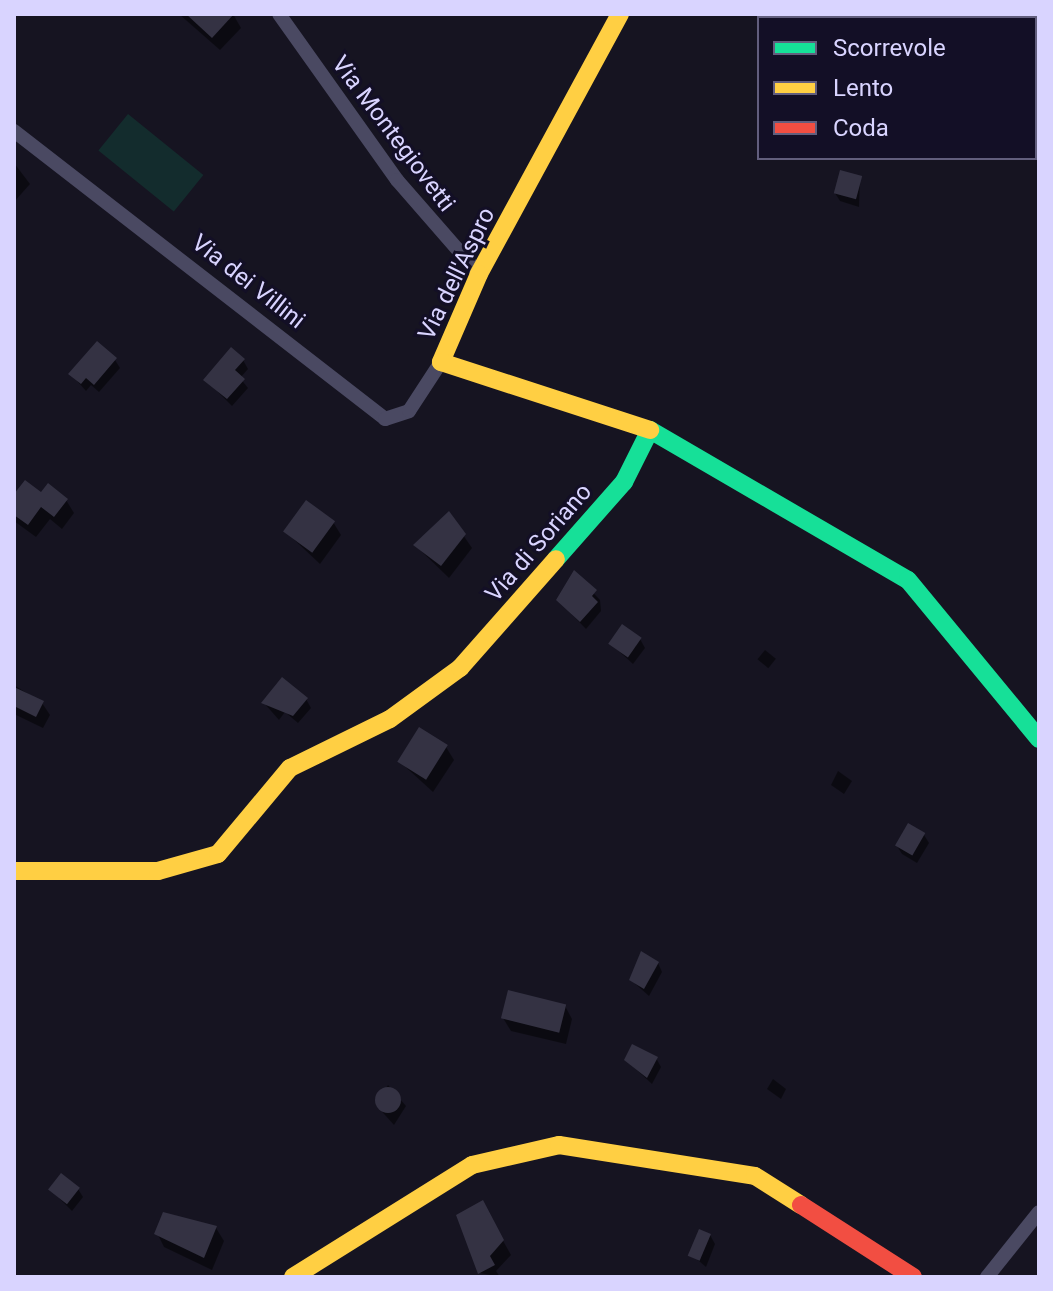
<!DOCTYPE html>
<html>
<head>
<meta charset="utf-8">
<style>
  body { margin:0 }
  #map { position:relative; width:1053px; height:1291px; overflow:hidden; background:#161421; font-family:Roboto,sans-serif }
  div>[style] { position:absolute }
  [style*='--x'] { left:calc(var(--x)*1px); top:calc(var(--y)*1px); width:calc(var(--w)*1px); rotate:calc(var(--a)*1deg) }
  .green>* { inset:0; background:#132c2d; transform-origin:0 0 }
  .shadow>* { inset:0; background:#0007; transform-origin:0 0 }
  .building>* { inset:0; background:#343243; transform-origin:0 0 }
  .round { border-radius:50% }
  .street>* { height:14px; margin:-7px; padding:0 7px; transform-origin:7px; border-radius:7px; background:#4a4962 }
  .fast>* { height:18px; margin:-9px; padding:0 9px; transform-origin:9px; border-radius:9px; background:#16e098 }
  .slow>* { height:18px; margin:-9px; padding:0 9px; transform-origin:9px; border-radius:9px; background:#ffcf43 }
  .jam>* { height:18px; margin:-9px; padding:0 9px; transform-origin:9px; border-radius:9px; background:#f24e42 }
  span { translate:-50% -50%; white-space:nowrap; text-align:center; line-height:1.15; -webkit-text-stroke:6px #130f26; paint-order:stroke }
  .street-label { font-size:24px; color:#d9d4ff }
  .frame { position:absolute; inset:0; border:16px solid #d9d4ff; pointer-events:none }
  .legend { position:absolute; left:757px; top:16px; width:280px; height:144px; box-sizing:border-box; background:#130f26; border:2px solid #625e7d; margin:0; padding:10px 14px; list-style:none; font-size:24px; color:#d9d4ff }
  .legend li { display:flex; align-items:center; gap:16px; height:40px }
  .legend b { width:40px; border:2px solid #625e7d }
</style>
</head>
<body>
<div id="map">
  <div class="green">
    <i style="left:128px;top:114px;width:97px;height:47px;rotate:39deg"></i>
  </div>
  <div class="shadow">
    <i style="clip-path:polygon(179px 14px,233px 14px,241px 28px,220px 50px)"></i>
    <i style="clip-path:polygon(884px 14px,935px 14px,882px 18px)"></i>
    <i style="clip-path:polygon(14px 163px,30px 184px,14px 202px)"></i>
    <i style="clip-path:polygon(860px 178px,859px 207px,840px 201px,835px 193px)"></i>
    <i style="clip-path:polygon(115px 360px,120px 368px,99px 392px,91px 385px,86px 391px,71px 374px)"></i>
    <i style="clip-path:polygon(243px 360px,248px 369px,240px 378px,248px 388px,232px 406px,206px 380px)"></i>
    <i style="clip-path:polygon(41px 495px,66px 500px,74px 513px,62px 529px,50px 519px,36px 537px,14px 521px,14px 498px)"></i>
    <i style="clip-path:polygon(448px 513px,472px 548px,449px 578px,416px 546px)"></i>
    <i style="clip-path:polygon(333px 522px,341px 535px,320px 564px,285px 531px)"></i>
    <i style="clip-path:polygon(574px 573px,600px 600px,601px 611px,586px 629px,558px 600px)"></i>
    <i style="clip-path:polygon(640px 639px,645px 648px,633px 664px,611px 644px)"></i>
    <i style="left:765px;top:650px;width:14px;height:12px;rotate:39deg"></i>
    <i style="clip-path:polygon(14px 685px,42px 703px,50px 715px,43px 728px,14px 714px)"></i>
    <i style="clip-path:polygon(306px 699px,311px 708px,298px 723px,285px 712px,279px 720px,264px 703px)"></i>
    <i style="clip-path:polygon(446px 747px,454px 760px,433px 792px,399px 761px)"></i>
    <i style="clip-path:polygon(838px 771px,852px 781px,844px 794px,831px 785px)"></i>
    <i style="clip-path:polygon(924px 835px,929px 843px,917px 863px,902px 854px,897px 846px)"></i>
    <i style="clip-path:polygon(658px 963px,662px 972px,649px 996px,631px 980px)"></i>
    <i style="clip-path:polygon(565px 1006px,572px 1019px,566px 1044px,511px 1031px,503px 1018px)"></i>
    <i style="clip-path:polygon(656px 1058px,661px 1067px,652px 1084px,626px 1060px)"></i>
    <i style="clip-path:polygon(773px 1079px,786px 1089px,781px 1099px,767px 1089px)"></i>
    <i style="clip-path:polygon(388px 1085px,406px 1106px,394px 1125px,376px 1105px)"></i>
    <i style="clip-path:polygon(50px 1189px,78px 1189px,83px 1197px,72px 1211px)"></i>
    <i style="clip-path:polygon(482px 1203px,511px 1255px,496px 1271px,500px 1277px,480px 1273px)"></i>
    <i style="clip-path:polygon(216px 1228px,224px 1241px,212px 1270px,164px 1247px,157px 1233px)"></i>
    <i style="clip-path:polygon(710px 1235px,715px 1244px,706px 1267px,692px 1255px)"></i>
  </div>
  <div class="building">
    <i style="clip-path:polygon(186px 14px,234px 14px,212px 38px)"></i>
    <i style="left:840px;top:170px;width:23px;height:24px;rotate:15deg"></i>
    <i style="clip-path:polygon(97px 341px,117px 358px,94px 385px,86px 378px,81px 384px,68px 374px)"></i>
    <i style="clip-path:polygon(231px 347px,245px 359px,235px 370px,245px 379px,227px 399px,203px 380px)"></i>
    <i style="clip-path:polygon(25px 480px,41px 492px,48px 483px,68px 499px,54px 517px,41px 507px,28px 525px,14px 515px,14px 494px)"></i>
    <i style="left:306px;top:500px;width:36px;height:39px;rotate:36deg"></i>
    <i style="clip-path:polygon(449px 511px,466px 534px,441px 566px,413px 545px)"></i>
    <i style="clip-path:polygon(574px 570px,597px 590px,592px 596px,598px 602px,580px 622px,556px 600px)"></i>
    <i style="left:622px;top:624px;width:24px;height:24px;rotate:35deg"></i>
    <i style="clip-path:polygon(282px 677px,308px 698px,293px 716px,261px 703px)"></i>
    <i style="clip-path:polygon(14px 687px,44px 701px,36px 717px,14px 706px)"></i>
    <i style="left:419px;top:727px;width:34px;height:41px;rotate:32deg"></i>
    <i style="left:908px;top:823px;width:20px;height:26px;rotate:30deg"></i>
    <i style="clip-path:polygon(641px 951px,659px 962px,644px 989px,629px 980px)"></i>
    <i style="left:508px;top:990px;width:60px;height:29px;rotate:14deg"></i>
    <i style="clip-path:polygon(632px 1044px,658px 1057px,647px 1078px,624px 1060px)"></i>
    <i class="round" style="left:375px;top:1087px;width:26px;height:26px"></i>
    <i style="left:61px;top:1173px;width:24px;height:21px;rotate:38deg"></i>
    <i style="clip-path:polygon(483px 1200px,504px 1240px,490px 1256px,495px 1265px,478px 1274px,456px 1215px)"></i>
    <i style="clip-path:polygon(163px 1212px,217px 1226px,204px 1258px,154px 1234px)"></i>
    <i style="left:699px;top:1229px;width:13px;height:29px;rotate:23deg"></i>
  </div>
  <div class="street">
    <i style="--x:279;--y:14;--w:204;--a:54.6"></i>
    <i style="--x:397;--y:180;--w:125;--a:48.9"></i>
    <i style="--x:14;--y:131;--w:470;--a:37.8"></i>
    <i style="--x:385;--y:419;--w:25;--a:-18"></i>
    <i style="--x:409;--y:411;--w:59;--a:-56.9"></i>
    <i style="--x:987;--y:1277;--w:83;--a:-51.3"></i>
  </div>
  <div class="fast">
    <i style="--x:556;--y:559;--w:103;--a:-48.6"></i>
    <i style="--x:624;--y:482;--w:58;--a:-63.4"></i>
    <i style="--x:650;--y:430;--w:298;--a:30.2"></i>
    <i style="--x:908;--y:580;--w:206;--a:50.5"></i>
  </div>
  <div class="slow">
    <i style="--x:620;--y:14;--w:296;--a:118.5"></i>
    <i style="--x:479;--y:274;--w:96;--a:113.4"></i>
    <i style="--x:441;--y:362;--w:220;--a:18"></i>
    <i style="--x:14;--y:871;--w:144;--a:0"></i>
    <i style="--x:158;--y:871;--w:62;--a:-15.8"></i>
    <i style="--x:218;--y:854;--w:112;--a:-50.1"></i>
    <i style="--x:290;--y:768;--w:111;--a:-26.1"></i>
    <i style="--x:390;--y:719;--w:87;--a:-36.1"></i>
    <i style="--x:460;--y:668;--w:145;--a:-48.6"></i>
    <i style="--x:293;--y:1277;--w:211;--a:-32"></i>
    <i style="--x:472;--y:1165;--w:89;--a:-12.9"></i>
    <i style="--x:559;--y:1145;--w:198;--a:9"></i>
    <i style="--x:755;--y:1176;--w:54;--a:32.2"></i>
  </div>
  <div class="jam">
    <i style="--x:801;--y:1205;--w:133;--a:32.7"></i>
  </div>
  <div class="street-label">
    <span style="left:393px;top:134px;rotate:53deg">Via Montegiovetti</span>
    <span style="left:457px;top:274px;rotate:-64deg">Via dell'Aspro</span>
    <span style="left:248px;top:282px;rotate:38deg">Via dei Villini</span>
    <span style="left:539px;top:543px;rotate:-49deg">Via di Soriano</span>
  </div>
  <div class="frame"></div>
  <ul class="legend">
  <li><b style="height:10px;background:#16e098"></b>Scorrevole</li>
  <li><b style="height:10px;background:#ffcf43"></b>Lento</li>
  <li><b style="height:10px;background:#f24e42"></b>Coda</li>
  </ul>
</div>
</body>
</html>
